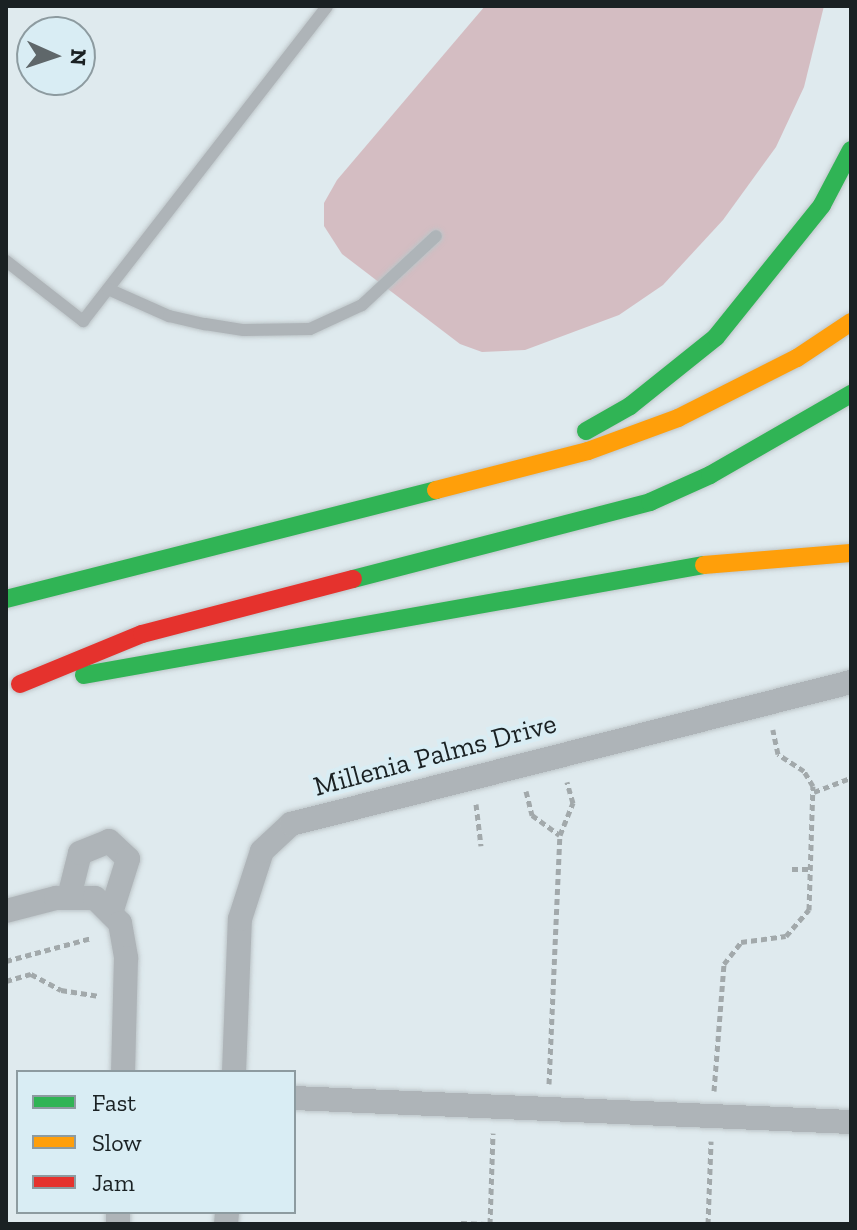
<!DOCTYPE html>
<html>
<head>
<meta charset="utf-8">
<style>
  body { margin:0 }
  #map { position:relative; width:857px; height:1230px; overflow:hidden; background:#dfeaee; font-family:"Zilla Slab",serif }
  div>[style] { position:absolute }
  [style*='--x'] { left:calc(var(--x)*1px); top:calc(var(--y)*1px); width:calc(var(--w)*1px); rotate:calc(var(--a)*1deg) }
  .water>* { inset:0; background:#d4bdc2 }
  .path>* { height:5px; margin-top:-2.5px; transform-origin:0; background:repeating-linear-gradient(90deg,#a2a9ab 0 6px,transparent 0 10px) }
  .roads { filter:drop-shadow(0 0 2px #bdc5c8) drop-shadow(0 0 2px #bdc5c8) }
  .lane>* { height:12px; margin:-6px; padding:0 6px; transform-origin:6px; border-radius:6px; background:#aeb4b8 }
  .street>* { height:24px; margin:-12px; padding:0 12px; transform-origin:12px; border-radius:12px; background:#aeb4b8 }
  .fast>* { height:18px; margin:-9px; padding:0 9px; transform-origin:9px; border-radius:9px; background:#30b455 }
  .slow>* { height:18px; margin:-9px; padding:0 9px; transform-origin:9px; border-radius:9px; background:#ff9f0a }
  .jam>* { height:18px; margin:-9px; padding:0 9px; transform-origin:9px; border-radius:9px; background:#e5322d }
  span { translate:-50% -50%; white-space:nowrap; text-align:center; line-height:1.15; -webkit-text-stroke:8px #d9edf4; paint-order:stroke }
  .street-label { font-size:28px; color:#1a2123 }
  .frame { position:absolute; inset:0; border:8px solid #1a2123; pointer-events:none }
  .legend { position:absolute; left:16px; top:1070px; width:280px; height:144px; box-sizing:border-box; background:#d9edf4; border:2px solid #8d9ba0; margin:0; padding:10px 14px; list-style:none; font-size:24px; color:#1a2123 }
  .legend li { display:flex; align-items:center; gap:16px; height:40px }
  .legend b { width:40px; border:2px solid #8d9ba0 }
  .north { position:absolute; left:16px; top:16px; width:80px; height:80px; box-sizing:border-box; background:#d9edf4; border:2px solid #8d9ba0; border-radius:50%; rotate:93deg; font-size:22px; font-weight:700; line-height:32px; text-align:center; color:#1a2123 }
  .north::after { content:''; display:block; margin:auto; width:28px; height:36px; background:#5f676a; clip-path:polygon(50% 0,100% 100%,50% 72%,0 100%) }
</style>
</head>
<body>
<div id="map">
  <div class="water">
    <i style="clip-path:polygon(485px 6px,824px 6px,804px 87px,776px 147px,723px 220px,663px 285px,619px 315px,525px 350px,482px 352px,460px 344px,342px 254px,324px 226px,324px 203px,337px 180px)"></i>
  </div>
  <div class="path">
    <i style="--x:526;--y:791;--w:25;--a:76"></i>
    <i style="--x:532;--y:815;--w:34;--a:36"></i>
    <i style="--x:814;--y:792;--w:40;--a:-21"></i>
    <i style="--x:476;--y:804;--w:42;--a:83.2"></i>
    <i style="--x:792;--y:869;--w:19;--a:0"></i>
    <i style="--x:6;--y:961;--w:88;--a:-15.1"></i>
    <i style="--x:6;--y:981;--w:26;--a:-16"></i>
    <i style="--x:31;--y:974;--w:34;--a:28"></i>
    <i style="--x:61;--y:990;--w:37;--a:9"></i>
    <i style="--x:549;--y:1084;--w:249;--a:-87.5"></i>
    <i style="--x:560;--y:835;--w:35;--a:-68"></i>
    <i style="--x:573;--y:803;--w:22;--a:-106"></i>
    <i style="--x:714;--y:1091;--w:127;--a:-85.5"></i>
    <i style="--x:724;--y:964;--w:28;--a:-52"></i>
    <i style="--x:741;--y:942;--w:45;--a:-7.6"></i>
    <i style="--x:786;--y:936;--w:35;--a:-49"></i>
    <i style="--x:809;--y:910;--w:124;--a:-88.2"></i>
    <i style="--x:813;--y:786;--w:17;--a:-121"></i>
    <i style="--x:804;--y:771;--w:31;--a:-147"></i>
    <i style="--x:778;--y:754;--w:25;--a:-102"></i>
    <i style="--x:461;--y:1223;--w:26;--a:2"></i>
    <i style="--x:490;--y:1224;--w:91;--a:-88.1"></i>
    <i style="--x:708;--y:1224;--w:83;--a:-87.9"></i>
  </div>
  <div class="roads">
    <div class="lane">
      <i style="--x:6;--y:261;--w:98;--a:37.9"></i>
      <i style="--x:83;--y:321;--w:398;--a:-52.2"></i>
      <i style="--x:108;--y:289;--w:67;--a:23.9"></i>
      <i style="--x:169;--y:316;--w:37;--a:13"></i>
      <i style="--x:205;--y:324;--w:39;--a:9"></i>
      <i style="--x:244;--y:330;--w:66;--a:-0.9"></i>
      <i style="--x:310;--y:329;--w:57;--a:-24.8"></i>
      <i style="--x:362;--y:305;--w:101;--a:-43"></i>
    </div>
    <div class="street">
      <i style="--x:69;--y:897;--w:45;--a:-76"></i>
      <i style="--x:80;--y:853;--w:31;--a:-22"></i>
      <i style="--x:109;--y:841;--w:26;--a:43"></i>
      <i style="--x:128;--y:859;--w:57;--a:107.5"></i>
      <i style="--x:6;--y:911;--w:52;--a:-14.6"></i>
      <i style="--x:56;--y:898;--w:39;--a:0"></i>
      <i style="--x:95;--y:898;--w:35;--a:45"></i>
      <i style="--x:120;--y:923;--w:36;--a:80"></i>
      <i style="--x:126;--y:958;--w:114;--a:91.5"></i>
      <i style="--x:234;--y:1072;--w:153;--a:-87.8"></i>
      <i style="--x:240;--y:919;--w:71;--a:-72.1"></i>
      <i style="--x:262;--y:851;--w:40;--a:-43"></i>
      <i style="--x:291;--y:824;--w:578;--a:-14.23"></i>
      <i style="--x:294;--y:1098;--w:558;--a:2.47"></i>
      <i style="--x:118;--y:1224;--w:12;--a:-90"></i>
      <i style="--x:226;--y:1224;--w:12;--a:-85"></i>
    </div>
    <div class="fast">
      <i style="--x:586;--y:431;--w:51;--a:-29.6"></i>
      <i style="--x:630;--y:406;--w:110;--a:-38.7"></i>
      <i style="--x:716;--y:337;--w:169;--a:-51.2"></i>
      <i style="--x:822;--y:205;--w:62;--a:-62.2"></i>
      <i style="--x:353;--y:579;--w:307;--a:-14.5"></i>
      <i style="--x:650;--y:502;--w:66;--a:-24.2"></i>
      <i style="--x:710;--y:475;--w:163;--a:-29.9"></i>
      <i style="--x:6;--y:599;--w:444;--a:-14.2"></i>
      <i style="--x:84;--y:675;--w:630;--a:-10.06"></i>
    </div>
    <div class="slow">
      <i style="--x:436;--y:490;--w:157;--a:-14.4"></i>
      <i style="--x:588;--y:451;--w:96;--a:-20.1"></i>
      <i style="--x:678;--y:418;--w:133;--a:-26.8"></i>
      <i style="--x:797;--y:358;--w:65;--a:-33.7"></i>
      <i style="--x:704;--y:565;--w:147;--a:-4.7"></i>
    </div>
    <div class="jam">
      <i style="--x:20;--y:684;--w:132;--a:-22.3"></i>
      <i style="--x:142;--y:634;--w:218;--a:-14.6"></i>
    </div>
  </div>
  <div class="street-label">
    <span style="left:435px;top:755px;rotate:-15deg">Millenia Palms Drive</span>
  </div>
  <div class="frame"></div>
  <ul class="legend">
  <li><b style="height:10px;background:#30b455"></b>Fast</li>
  <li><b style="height:10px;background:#ff9f0a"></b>Slow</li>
  <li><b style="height:10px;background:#e5322d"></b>Jam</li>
  </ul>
  <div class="north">N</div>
</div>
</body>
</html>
